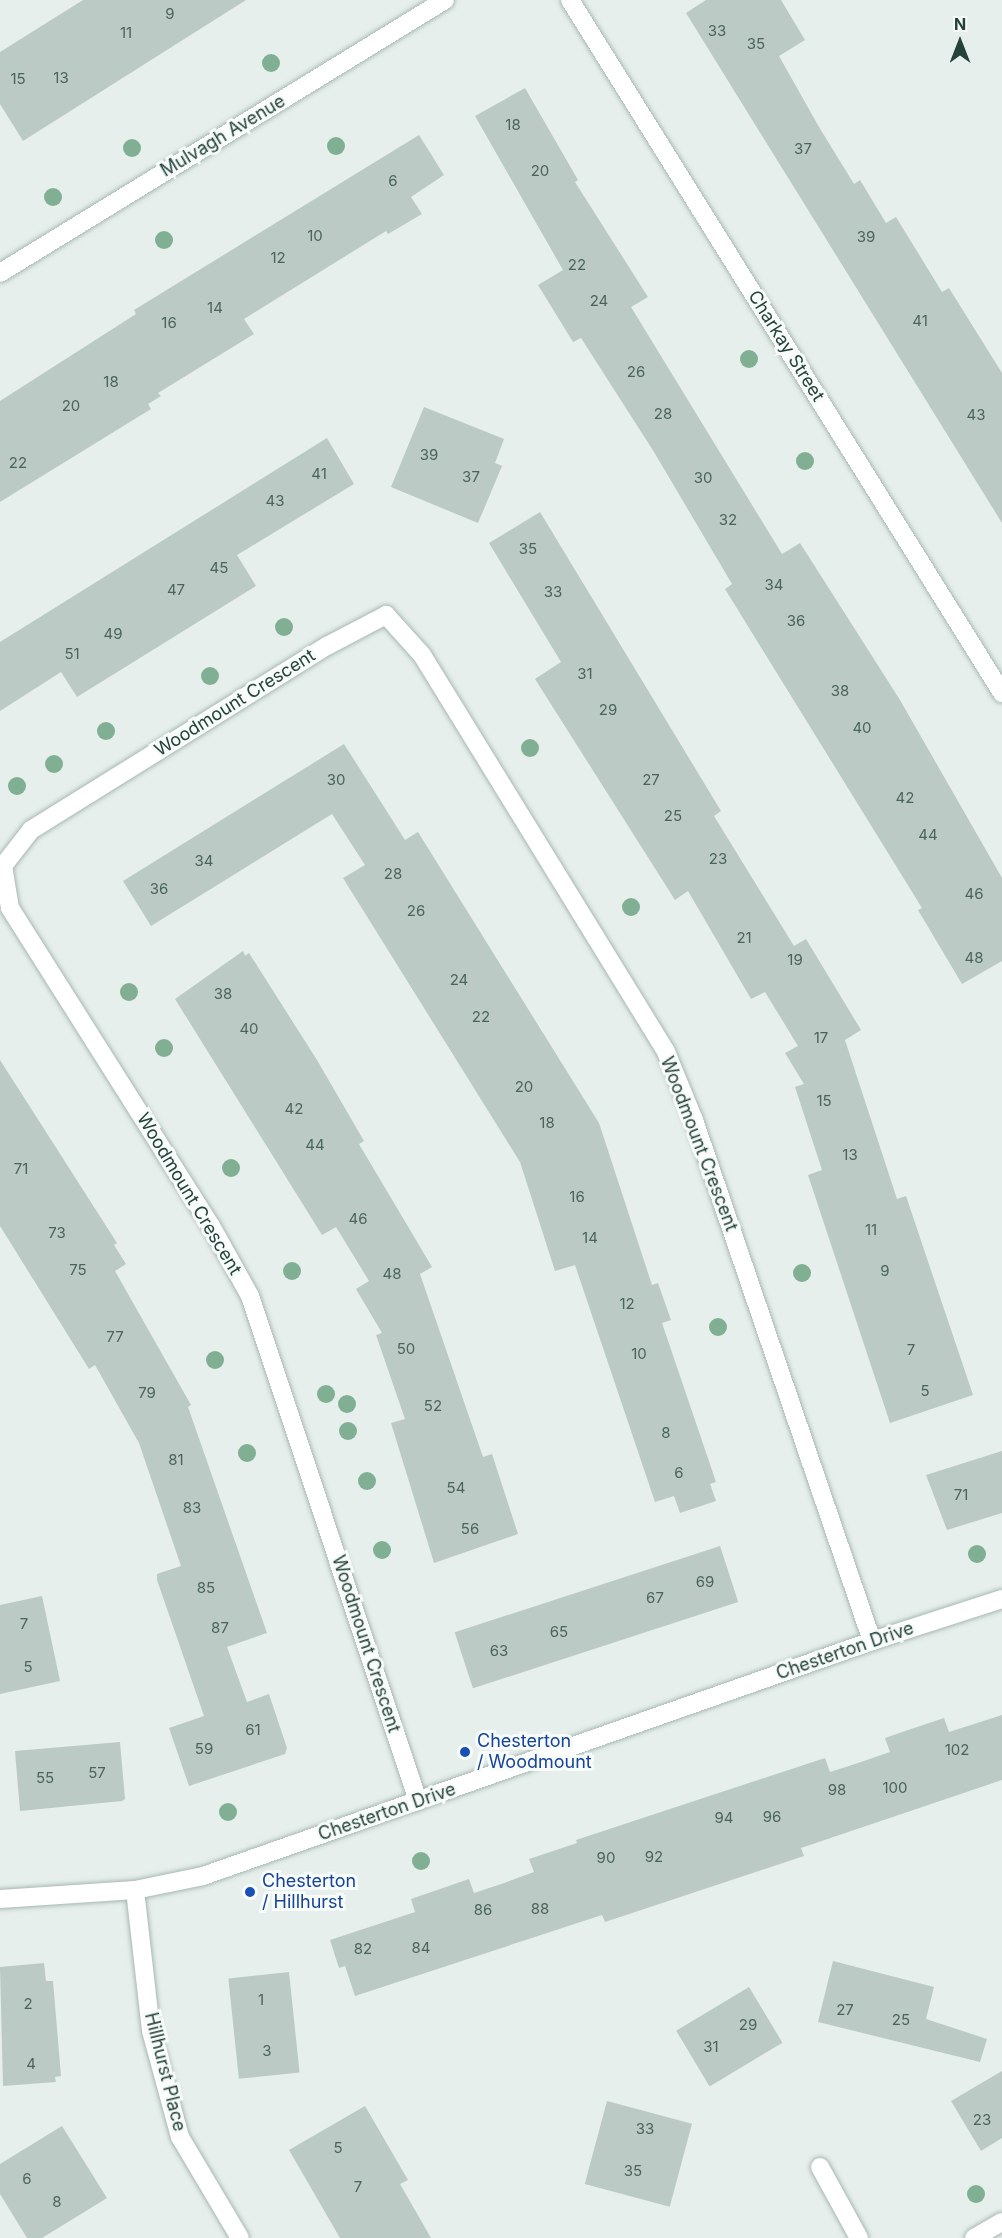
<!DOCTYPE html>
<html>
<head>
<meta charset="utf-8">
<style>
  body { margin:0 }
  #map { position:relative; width:1002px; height:2238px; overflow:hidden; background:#e6efeb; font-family:Inter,sans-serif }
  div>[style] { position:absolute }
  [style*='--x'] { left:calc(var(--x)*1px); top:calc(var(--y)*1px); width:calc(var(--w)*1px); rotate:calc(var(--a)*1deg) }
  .building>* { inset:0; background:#bbcac4; transform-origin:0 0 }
  .roads { filter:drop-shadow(0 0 2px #a8b8b2) drop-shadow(0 0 2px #a8b8b2) }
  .minor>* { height:18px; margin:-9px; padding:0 9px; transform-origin:9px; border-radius:9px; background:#fff }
  .trees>* { width:18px; height:18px; margin:-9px; border-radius:50%; background:#80af93 }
  .dots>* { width:16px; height:16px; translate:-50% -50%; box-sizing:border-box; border:3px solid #f7fbf9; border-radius:50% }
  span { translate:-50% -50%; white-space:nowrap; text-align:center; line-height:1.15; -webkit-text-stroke:6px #f7fbf9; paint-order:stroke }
  .number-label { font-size:15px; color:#4a645c }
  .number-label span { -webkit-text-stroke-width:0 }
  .street-label { font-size:18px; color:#24423a }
  .transit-label { font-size:18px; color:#164399 }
  .left { translate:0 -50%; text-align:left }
  .north { position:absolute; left:930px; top:12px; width:60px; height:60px; -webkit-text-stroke:4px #f7fbf9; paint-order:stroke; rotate:0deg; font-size:16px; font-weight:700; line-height:24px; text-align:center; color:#24423a }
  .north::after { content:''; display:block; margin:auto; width:21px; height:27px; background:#24423a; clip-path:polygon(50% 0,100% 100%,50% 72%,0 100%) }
</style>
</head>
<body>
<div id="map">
  <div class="building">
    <i style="clip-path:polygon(83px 0,246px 0,23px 141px,0 104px,0 52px)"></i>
    <i style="clip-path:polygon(706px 0,781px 0,805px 40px,779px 56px,819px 127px,854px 184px,860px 180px,886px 223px,896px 217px,942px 292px,949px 288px,1002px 373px,1002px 523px,686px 13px)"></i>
    <i style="clip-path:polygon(525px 88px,578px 180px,575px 182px,648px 297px,631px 307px,782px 554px,800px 543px,900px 700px,1002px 878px,1002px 961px,962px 984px,918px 910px,922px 908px,725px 589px,732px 584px,654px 452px,581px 338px,573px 342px,538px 285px,563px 270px,475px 116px)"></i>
    <i style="clip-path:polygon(419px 135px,444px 175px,411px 197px,422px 214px,388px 234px,386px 231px,244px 319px,254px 334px,158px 393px,161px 396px,148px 404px,151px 409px,0 502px,0 401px,136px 314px,134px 310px)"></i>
    <i style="clip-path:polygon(424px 407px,504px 439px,495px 463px,502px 466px,478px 523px,391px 487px)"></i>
    <i style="clip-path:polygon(327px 438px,354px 484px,237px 555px,256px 586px,77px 697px,61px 672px,0 711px,0 642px)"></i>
    <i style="clip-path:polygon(540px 512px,721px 811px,714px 816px,794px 946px,806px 939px,861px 1030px,845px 1040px,897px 1199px,906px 1196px,973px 1395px,890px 1423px,808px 1175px,822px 1170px,795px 1087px,804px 1084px,785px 1053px,798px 1046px,765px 992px,751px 999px,688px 891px,675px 900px,535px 679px,561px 662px,489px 543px)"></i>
    <i style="clip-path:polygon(344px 744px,405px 840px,418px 832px,599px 1123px,652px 1285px,658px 1283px,671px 1320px,662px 1323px,716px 1482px,710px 1484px,716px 1501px,680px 1513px,674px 1496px,655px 1502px,575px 1265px,555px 1271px,520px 1162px,343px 878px,365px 865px,332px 814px,151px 926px,123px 881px)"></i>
    <i style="clip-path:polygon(243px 951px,245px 956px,249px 953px,317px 1060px,364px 1141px,359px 1144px,432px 1267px,420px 1274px,483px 1457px,492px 1454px,518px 1534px,434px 1563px,391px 1423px,405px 1419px,376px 1335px,382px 1333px,356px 1289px,369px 1281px,336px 1227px,322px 1235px,175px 999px)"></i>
    <i style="clip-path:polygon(0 1060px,117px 1243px,114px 1245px,126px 1264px,115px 1271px,191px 1405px,188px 1407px,267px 1633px,227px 1647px,247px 1702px,269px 1694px,287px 1748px,285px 1754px,189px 1786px,169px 1728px,204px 1716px,157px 1580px,157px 1574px,181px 1566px,139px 1443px,95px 1365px,89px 1369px,0 1226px)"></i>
    <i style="clip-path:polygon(1002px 1451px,1002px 1513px,947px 1530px,926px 1475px)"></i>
    <i style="left:720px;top:1546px;width:59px;height:279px;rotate:72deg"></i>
    <i style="clip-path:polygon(42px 1596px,60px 1681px,0 1694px,0 1605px)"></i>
    <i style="clip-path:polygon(1002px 1715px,1002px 1780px,801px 1848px,804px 1856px,605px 1922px,602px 1915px,355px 1996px,345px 1966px,339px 1968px,330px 1940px,415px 1912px,411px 1899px,469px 1879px,474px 1893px,504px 1883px,534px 1872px,529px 1859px,577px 1843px,576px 1840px,825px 1758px,830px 1772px,858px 1763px,890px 1752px,885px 1738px,911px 1729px,944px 1718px,949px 1732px)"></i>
    <i style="clip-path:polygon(120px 1742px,125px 1799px,122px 1801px,20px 1811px,15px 1751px)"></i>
    <i style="clip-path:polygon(833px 1961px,934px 1987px,926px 2019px,987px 2039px,980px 2062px,818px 2022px)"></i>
    <i style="clip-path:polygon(44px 1963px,46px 1981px,53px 1981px,61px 2076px,55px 2077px,56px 2082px,3px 2086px,0 1967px)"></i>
    <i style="left:289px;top:1972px;width:101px;height:61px;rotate:84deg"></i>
    <i style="left:749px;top:1987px;width:65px;height:85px;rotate:59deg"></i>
    <i style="clip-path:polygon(1002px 2071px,1002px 2138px,981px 2151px,951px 2101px)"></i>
    <i style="left:607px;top:2101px;width:88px;height:86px;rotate:15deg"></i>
    <i style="clip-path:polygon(365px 2106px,408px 2180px,400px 2184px,431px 2238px,340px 2238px,289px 2150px)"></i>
    <i style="clip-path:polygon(62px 2126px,107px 2198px,42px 2238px,27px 2238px,0 2194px,0 2164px)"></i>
  </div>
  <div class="roads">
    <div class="minor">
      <i style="--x:570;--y:0;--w:817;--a:58.06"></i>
      <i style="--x:0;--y:273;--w:522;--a:-31.53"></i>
      <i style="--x:418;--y:1801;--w:532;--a:-108.4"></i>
      <i style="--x:250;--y:1296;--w:80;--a:-119.1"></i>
      <i style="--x:211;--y:1226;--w:376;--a:-122.3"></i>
      <i style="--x:10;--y:908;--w:43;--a:-99.5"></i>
      <i style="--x:3;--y:866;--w:46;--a:-52.1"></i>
      <i style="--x:31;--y:830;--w:349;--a:-31.9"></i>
      <i style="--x:327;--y:646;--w:67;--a:-27.7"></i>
      <i style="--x:386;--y:615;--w:54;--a:48"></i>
      <i style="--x:422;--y:655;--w:466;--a:58.4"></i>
      <i style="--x:666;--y:1052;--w:74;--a:67.6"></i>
      <i style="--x:694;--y:1120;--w:551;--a:71.14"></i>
      <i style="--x:135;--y:1890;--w:142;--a:83.5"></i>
      <i style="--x:151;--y:2031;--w:110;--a:74.7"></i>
      <i style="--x:180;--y:2137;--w:117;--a:59.3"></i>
      <i style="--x:0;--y:1899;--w:135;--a:-3.8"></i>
      <i style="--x:135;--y:1890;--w:69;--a:-11.6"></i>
      <i style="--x:203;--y:1876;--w:709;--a:-19.35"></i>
      <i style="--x:872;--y:1641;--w:137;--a:-17.9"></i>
      <i style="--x:820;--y:2167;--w:81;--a:61.2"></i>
      <i style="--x:974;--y:2238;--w:32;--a:-30"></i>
    </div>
  </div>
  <div class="trees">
    <i style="left:271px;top:63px"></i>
    <i style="left:336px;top:146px"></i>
    <i style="left:132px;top:148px"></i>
    <i style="left:53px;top:197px"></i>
    <i style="left:164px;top:240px"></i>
    <i style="left:749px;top:359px"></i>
    <i style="left:805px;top:461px"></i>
    <i style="left:284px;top:627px"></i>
    <i style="left:210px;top:676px"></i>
    <i style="left:106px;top:731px"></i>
    <i style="left:530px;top:748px"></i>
    <i style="left:54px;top:764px"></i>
    <i style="left:17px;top:786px"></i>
    <i style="left:631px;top:907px"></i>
    <i style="left:129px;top:992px"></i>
    <i style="left:164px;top:1048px"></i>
    <i style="left:231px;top:1168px"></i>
    <i style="left:292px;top:1271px"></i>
    <i style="left:802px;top:1273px"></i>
    <i style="left:718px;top:1327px"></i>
    <i style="left:215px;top:1360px"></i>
    <i style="left:326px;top:1394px"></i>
    <i style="left:347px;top:1404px"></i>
    <i style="left:348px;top:1431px"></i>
    <i style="left:247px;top:1453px"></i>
    <i style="left:367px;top:1481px"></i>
    <i style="left:382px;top:1550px"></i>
    <i style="left:977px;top:1554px"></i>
    <i style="left:228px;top:1812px"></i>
    <i style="left:421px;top:1861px"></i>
    <i style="left:976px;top:2194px"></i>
  </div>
  <div class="dots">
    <i style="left:465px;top:1752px;background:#1a4fb4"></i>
    <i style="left:250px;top:1892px;background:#1a4fb4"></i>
  </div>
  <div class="number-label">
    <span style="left:170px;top:14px">9</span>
    <span style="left:717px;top:31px">33</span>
    <span style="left:126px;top:33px">11</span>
    <span style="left:756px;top:44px">35</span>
    <span style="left:61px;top:78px">13</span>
    <span style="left:18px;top:79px">15</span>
    <span style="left:513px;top:125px">18</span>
    <span style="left:803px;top:149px">37</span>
    <span style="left:540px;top:171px">20</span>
    <span style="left:393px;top:181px">6</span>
    <span style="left:315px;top:236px">10</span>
    <span style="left:866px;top:237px">39</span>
    <span style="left:278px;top:258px">12</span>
    <span style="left:577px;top:265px">22</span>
    <span style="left:599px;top:301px">24</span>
    <span style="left:215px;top:308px">14</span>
    <span style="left:920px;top:321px">41</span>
    <span style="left:169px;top:323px">16</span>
    <span style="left:636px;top:372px">26</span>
    <span style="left:111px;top:382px">18</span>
    <span style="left:71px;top:406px">20</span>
    <span style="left:663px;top:414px">28</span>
    <span style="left:976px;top:415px">43</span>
    <span style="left:429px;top:455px">39</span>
    <span style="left:18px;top:463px">22</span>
    <span style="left:319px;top:474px">41</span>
    <span style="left:471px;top:477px">37</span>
    <span style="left:703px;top:478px">30</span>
    <span style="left:275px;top:501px">43</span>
    <span style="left:728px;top:520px">32</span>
    <span style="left:528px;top:549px">35</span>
    <span style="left:219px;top:568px">45</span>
    <span style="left:774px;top:585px">34</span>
    <span style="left:176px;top:590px">47</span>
    <span style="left:553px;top:592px">33</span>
    <span style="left:796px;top:621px">36</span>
    <span style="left:113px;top:634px">49</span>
    <span style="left:72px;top:654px">51</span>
    <span style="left:585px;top:674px">31</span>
    <span style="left:840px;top:691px">38</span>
    <span style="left:608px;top:710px">29</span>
    <span style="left:862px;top:728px">40</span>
    <span style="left:336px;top:780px">30</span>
    <span style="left:651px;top:780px">27</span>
    <span style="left:905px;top:798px">42</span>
    <span style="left:673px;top:816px">25</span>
    <span style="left:928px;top:835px">44</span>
    <span style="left:718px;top:859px">23</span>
    <span style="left:204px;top:861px">34</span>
    <span style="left:393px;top:874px">28</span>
    <span style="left:159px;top:889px">36</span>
    <span style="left:974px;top:894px">46</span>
    <span style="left:416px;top:911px">26</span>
    <span style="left:744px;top:938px">21</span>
    <span style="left:974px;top:958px">48</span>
    <span style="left:795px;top:960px">19</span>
    <span style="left:459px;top:980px">24</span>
    <span style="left:223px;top:994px">38</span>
    <span style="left:481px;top:1017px">22</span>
    <span style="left:249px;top:1029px">40</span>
    <span style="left:821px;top:1038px">17</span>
    <span style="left:524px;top:1087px">20</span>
    <span style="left:824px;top:1101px">15</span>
    <span style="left:294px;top:1109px">42</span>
    <span style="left:547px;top:1123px">18</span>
    <span style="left:315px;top:1145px">44</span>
    <span style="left:850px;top:1155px">13</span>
    <span style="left:21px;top:1169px">71</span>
    <span style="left:577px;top:1197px">16</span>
    <span style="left:358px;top:1219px">46</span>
    <span style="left:871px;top:1230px">11</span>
    <span style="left:57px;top:1233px">73</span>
    <span style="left:590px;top:1238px">14</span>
    <span style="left:78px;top:1270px">75</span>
    <span style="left:885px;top:1271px">9</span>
    <span style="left:392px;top:1274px">48</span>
    <span style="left:627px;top:1304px">12</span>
    <span style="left:115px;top:1337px">77</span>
    <span style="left:406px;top:1349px">50</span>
    <span style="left:911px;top:1350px">7</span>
    <span style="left:639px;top:1354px">10</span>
    <span style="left:925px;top:1391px">5</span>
    <span style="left:147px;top:1393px">79</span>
    <span style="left:433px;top:1406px">52</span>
    <span style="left:666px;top:1433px">8</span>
    <span style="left:176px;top:1460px">81</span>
    <span style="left:679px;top:1473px">6</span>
    <span style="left:456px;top:1488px">54</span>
    <span style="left:961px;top:1495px">71</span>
    <span style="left:192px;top:1508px">83</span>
    <span style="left:470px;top:1529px">56</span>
    <span style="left:705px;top:1582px">69</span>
    <span style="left:206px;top:1588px">85</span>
    <span style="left:655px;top:1598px">67</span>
    <span style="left:24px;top:1624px">7</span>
    <span style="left:220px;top:1628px">87</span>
    <span style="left:559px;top:1632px">65</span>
    <span style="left:499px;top:1651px">63</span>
    <span style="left:28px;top:1667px">5</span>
    <span style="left:253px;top:1730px">61</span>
    <span style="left:204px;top:1749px">59</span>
    <span style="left:957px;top:1750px">102</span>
    <span style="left:97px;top:1773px">57</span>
    <span style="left:45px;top:1778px">55</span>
    <span style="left:895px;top:1788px">100</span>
    <span style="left:837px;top:1790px">98</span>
    <span style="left:772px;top:1817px">96</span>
    <span style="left:724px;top:1818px">94</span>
    <span style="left:654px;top:1857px">92</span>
    <span style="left:606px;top:1858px">90</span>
    <span style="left:540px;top:1909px">88</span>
    <span style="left:483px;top:1910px">86</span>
    <span style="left:421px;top:1948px">84</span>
    <span style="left:363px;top:1949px">82</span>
    <span style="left:261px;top:2000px">1</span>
    <span style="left:28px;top:2004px">2</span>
    <span style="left:845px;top:2010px">27</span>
    <span style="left:901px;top:2020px">25</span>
    <span style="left:748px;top:2025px">29</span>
    <span style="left:711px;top:2047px">31</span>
    <span style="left:267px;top:2051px">3</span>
    <span style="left:31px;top:2064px">4</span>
    <span style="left:982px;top:2120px">23</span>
    <span style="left:645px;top:2129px">33</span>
    <span style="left:338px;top:2148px">5</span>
    <span style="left:633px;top:2171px">35</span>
    <span style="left:27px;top:2179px">6</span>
    <span style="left:358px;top:2187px">7</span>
    <span style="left:57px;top:2202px">8</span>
  </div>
  <div class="street-label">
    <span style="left:223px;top:136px;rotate:-31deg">Mulvagh Avenue</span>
    <span style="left:786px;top:346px;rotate:58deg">Charkay Street</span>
    <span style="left:235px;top:703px;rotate:-32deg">Woodmount Crescent</span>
    <span style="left:699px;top:1144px;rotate:69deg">Woodmount Crescent</span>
    <span style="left:189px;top:1194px;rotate:59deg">Woodmount Crescent</span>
    <span style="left:366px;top:1644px;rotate:72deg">Woodmount Crescent</span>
    <span style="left:845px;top:1651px;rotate:-19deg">Chesterton Drive</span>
    <span style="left:387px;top:1812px;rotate:-19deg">Chesterton Drive</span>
    <span style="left:165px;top:2072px;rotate:76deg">Hillhurst Place</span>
  </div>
  <div class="transit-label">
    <span class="left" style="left:477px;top:1752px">Chesterton<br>/ Woodmount</span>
    <span class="left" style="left:262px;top:1892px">Chesterton<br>/ Hillhurst</span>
  </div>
  <div class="north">N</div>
</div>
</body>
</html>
